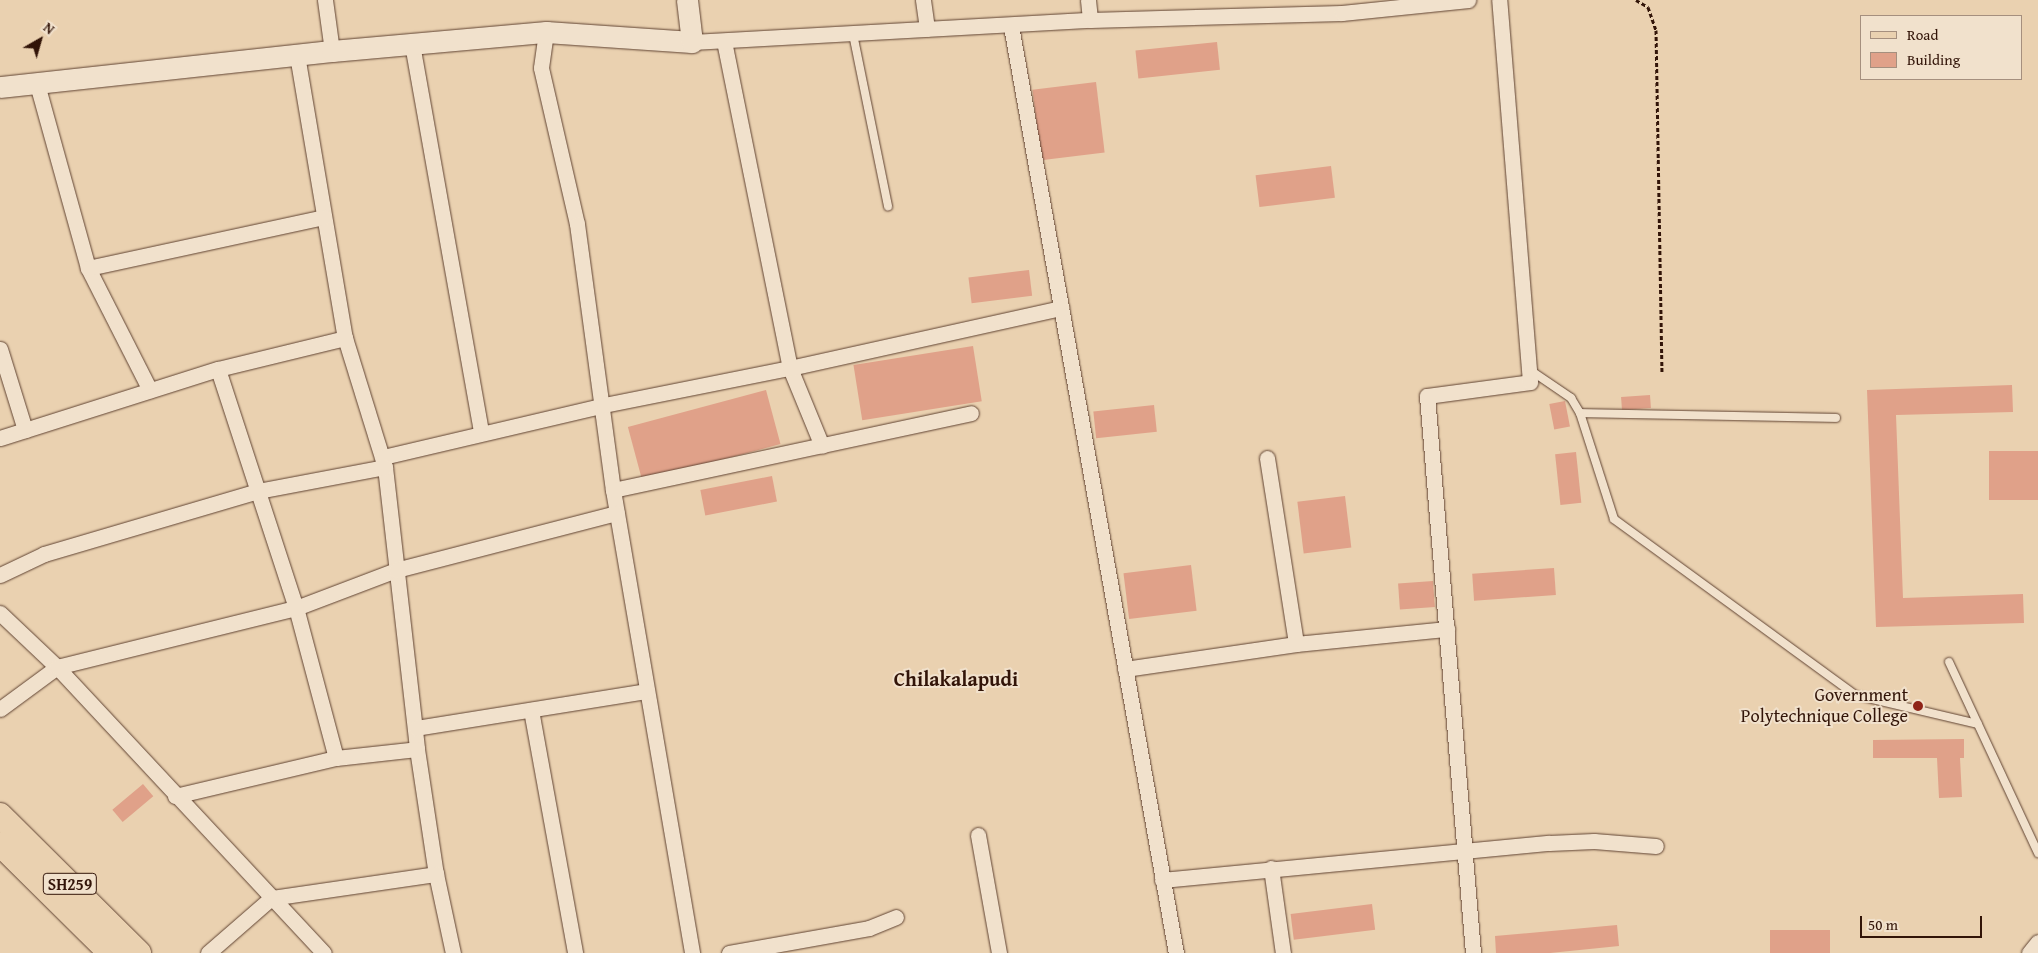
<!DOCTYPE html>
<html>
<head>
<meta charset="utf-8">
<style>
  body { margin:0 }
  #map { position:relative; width:2038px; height:953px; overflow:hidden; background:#ead1b0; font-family:"Gentium Book Plus",serif }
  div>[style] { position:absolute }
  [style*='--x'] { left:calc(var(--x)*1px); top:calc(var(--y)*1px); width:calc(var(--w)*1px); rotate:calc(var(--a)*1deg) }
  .building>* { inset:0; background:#e0a189; transform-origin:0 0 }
  .path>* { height:3px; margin-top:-1.5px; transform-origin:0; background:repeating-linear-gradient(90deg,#321408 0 4px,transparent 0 6.5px) }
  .roads { filter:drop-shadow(0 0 1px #604332) drop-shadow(0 0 1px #604332) }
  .lane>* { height:8px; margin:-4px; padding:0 4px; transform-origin:4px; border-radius:4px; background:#f1e1cc }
  .street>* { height:15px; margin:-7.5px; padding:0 7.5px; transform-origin:7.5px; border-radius:7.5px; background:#f1e1cc }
  .secondary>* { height:21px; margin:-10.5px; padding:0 10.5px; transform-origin:10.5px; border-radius:10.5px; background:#f1e1cc }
  .primary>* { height:24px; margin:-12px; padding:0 12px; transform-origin:12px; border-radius:12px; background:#ead1b0 }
  .dots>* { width:14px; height:14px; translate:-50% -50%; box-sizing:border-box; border:2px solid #f1e1cc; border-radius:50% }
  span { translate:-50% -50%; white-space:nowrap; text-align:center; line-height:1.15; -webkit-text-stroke:4px #f1e1cc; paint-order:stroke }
  .shield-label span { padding:1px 4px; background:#f1e1cc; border:1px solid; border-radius:4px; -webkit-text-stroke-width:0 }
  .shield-label { font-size:16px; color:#321408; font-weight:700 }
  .poi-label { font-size:18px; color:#321408 }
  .right { translate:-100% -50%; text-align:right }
  .quarter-label { font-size:20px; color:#321408; font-weight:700 }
  .legend { position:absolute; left:1860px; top:15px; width:162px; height:65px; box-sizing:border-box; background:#f1e1cc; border:1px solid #a58f7e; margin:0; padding:6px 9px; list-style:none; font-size:15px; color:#321408 }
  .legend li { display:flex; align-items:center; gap:10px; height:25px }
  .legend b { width:25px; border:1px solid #a58f7e }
  .north { position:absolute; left:15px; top:15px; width:50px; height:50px; -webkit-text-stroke:4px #f1e1cc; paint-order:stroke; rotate:38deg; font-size:14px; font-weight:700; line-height:20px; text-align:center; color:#321408 }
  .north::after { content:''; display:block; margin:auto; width:18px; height:22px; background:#321408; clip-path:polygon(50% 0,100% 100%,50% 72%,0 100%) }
  .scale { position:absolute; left:1860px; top:916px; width:122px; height:22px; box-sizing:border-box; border:2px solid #321408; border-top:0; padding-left:6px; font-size:15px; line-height:18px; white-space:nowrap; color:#321408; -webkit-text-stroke:4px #f1e1cc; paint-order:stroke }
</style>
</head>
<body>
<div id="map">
  <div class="building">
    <i style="left:1217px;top:42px;width:28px;height:82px;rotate:84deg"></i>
    <i style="left:1096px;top:82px;width:71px;height:64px;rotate:83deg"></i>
    <i style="left:1331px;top:166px;width:32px;height:76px;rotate:83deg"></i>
    <i style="left:1029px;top:270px;width:26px;height:61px;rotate:83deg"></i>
    <i style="left:973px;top:346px;width:56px;height:121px;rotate:81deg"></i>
    <i style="clip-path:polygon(2012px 385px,2013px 412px,1896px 415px,1903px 598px,2023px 594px,2024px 623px,1876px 627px,1867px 390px)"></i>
    <i style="left:766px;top:390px;width:56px;height:143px;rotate:75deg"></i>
    <i style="left:1650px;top:395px;width:13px;height:29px;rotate:86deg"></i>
    <i style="left:1565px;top:401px;width:26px;height:16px;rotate:79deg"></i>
    <i style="left:1154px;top:405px;width:27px;height:61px;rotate:84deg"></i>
    <i style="left:2038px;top:451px;width:49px;height:49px;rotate:90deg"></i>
    <i style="left:1576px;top:452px;width:51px;height:21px;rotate:84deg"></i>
    <i style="left:772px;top:476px;width:26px;height:73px;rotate:79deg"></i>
    <i style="left:1345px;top:496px;width:52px;height:48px;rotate:83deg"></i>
    <i style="left:1191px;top:565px;width:46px;height:68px;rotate:83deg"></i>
    <i style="left:1554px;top:568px;width:27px;height:82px;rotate:86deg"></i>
    <i style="left:1433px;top:581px;width:26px;height:35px;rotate:86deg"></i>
    <i style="clip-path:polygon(1964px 739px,1964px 758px,1960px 758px,1962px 797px,1939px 798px,1937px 758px,1873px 758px,1873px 740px)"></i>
    <i style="left:143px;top:784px;width:16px;height:40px;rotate:50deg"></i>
    <i style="left:1372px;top:904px;width:26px;height:82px;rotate:83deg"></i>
    <i style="clip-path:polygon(1617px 925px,1619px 946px,1550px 953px,1496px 953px,1495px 936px)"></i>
    <i style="left:1830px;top:930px;width:23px;height:60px;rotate:90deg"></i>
  </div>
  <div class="path">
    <i style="--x:1636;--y:0;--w:14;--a:30"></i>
    <i style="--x:1648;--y:7;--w:24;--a:71"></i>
    <i style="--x:1656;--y:30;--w:342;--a:89"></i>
  </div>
  <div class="roads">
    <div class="lane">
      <i style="--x:853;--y:34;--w:176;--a:78.5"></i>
      <i style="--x:1530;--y:370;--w:50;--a:34.3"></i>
      <i style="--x:1571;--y:398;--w:17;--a:59"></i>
      <i style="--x:1580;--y:413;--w:256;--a:1.1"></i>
      <i style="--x:1580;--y:413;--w:111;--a:72.2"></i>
      <i style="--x:1614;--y:519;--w:298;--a:36.1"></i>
      <i style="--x:1855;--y:695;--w:126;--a:13.3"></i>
      <i style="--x:1949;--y:662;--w:211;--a:65"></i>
    </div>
    <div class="street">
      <i style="--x:325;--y:0;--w:51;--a:82.2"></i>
      <i style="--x:923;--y:0;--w:29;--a:82"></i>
      <i style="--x:1088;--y:0;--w:20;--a:84"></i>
      <i style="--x:1011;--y:26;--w:942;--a:79.91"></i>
      <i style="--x:546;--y:32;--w:36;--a:98"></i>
      <i style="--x:541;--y:68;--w:160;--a:77"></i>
      <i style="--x:577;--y:224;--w:268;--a:82.3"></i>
      <i style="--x:613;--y:490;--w:470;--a:80.3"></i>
      <i style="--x:724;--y:41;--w:334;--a:78.6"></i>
      <i style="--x:790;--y:368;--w:84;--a:67.7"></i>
      <i style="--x:692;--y:42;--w:399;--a:-3.2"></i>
      <i style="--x:1090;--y:20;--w:252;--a:-1.6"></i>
      <i style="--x:1342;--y:13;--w:127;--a:-5.9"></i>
      <i style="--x:412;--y:44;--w:395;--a:79.9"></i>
      <i style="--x:297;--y:55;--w:287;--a:80.4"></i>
      <i style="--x:345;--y:338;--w:135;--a:72.8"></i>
      <i style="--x:385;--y:467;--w:284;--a:83.5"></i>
      <i style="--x:417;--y:749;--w:126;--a:81.4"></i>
      <i style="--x:436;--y:874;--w:81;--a:77.9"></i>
      <i style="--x:37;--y:84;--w:191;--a:74.5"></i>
      <i style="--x:88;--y:268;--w:137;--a:63.1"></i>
      <i style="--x:88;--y:268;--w:241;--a:-12.2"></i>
      <i style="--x:0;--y:349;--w:85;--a:72.8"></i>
      <i style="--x:0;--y:438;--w:229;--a:-17.6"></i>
      <i style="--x:383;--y:457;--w:227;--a:-13.2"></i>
      <i style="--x:604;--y:405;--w:190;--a:-11.3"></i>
      <i style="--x:790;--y:368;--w:278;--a:-12.5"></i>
      <i style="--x:1267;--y:458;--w:188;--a:81.1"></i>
      <i style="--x:613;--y:490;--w:366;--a:-12.1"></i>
      <i style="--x:0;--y:575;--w:49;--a:-25.5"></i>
      <i style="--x:44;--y:554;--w:223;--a:-16.4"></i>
      <i style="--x:258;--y:491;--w:129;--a:-10.7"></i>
      <i style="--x:0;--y:613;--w:79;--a:43.5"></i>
      <i style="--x:57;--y:667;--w:391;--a:47"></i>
      <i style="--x:1125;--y:669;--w:173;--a:-8.3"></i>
      <i style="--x:1296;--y:644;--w:152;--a:-5.7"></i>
      <i style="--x:0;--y:709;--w:71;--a:-36.4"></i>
      <i style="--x:57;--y:667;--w:246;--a:-13.9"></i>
      <i style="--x:296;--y:608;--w:107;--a:-20.8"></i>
      <i style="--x:396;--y:570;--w:228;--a:-14.5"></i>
      <i style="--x:531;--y:710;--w:247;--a:79.7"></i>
      <i style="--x:416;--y:728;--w:233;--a:-9.1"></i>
      <i style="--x:336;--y:758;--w:155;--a:-104.9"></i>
      <i style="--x:296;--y:608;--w:251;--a:-108.1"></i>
      <i style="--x:218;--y:369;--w:131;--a:-13.7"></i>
      <i style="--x:175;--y:796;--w:165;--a:-13.3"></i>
      <i style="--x:336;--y:758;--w:81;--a:-6.3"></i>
      <i style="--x:978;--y:835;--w:120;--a:79.9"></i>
      <i style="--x:1271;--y:868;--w:86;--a:82"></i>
      <i style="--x:1162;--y:880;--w:389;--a:-5.5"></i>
      <i style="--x:1549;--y:843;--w:45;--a:-2.5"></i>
      <i style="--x:1594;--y:841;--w:62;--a:4.6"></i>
      <i style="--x:208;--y:953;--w:84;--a:-41.1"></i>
      <i style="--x:271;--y:898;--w:167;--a:-8.3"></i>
      <i style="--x:729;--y:953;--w:142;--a:-10.1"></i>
      <i style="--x:869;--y:928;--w:29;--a:-22"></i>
      <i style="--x:1473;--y:953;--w:559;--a:-94.72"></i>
      <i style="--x:1427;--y:396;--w:104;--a:-7.7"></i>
      <i style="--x:1530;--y:382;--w:383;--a:-94.6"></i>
      <i style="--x:2029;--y:953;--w:14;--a:-51"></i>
    </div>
    <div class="secondary">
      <i style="--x:0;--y:87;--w:334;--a:-6.2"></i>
      <i style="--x:332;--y:51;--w:215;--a:-5.1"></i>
      <i style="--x:546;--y:32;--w:146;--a:3.9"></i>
      <i style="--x:692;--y:42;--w:42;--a:-96.8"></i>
    </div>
    <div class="primary">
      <i style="--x:0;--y:815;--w:196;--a:44.8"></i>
      <i style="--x:0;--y:844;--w:155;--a:44.7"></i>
    </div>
  </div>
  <div class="dots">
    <i style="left:1918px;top:706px;background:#8f2418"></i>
  </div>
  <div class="shield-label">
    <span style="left:70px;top:884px">SH259</span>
  </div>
  <div class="poi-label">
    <span class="right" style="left:1908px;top:706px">Government<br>Polytechnique College</span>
  </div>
  <div class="quarter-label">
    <span style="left:956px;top:678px">Chilakalapudi</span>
  </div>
  <ul class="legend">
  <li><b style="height:6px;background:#ead1b0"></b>Road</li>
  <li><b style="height:14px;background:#e0a189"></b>Building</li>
  </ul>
  <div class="north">N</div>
  <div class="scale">50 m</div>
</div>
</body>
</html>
